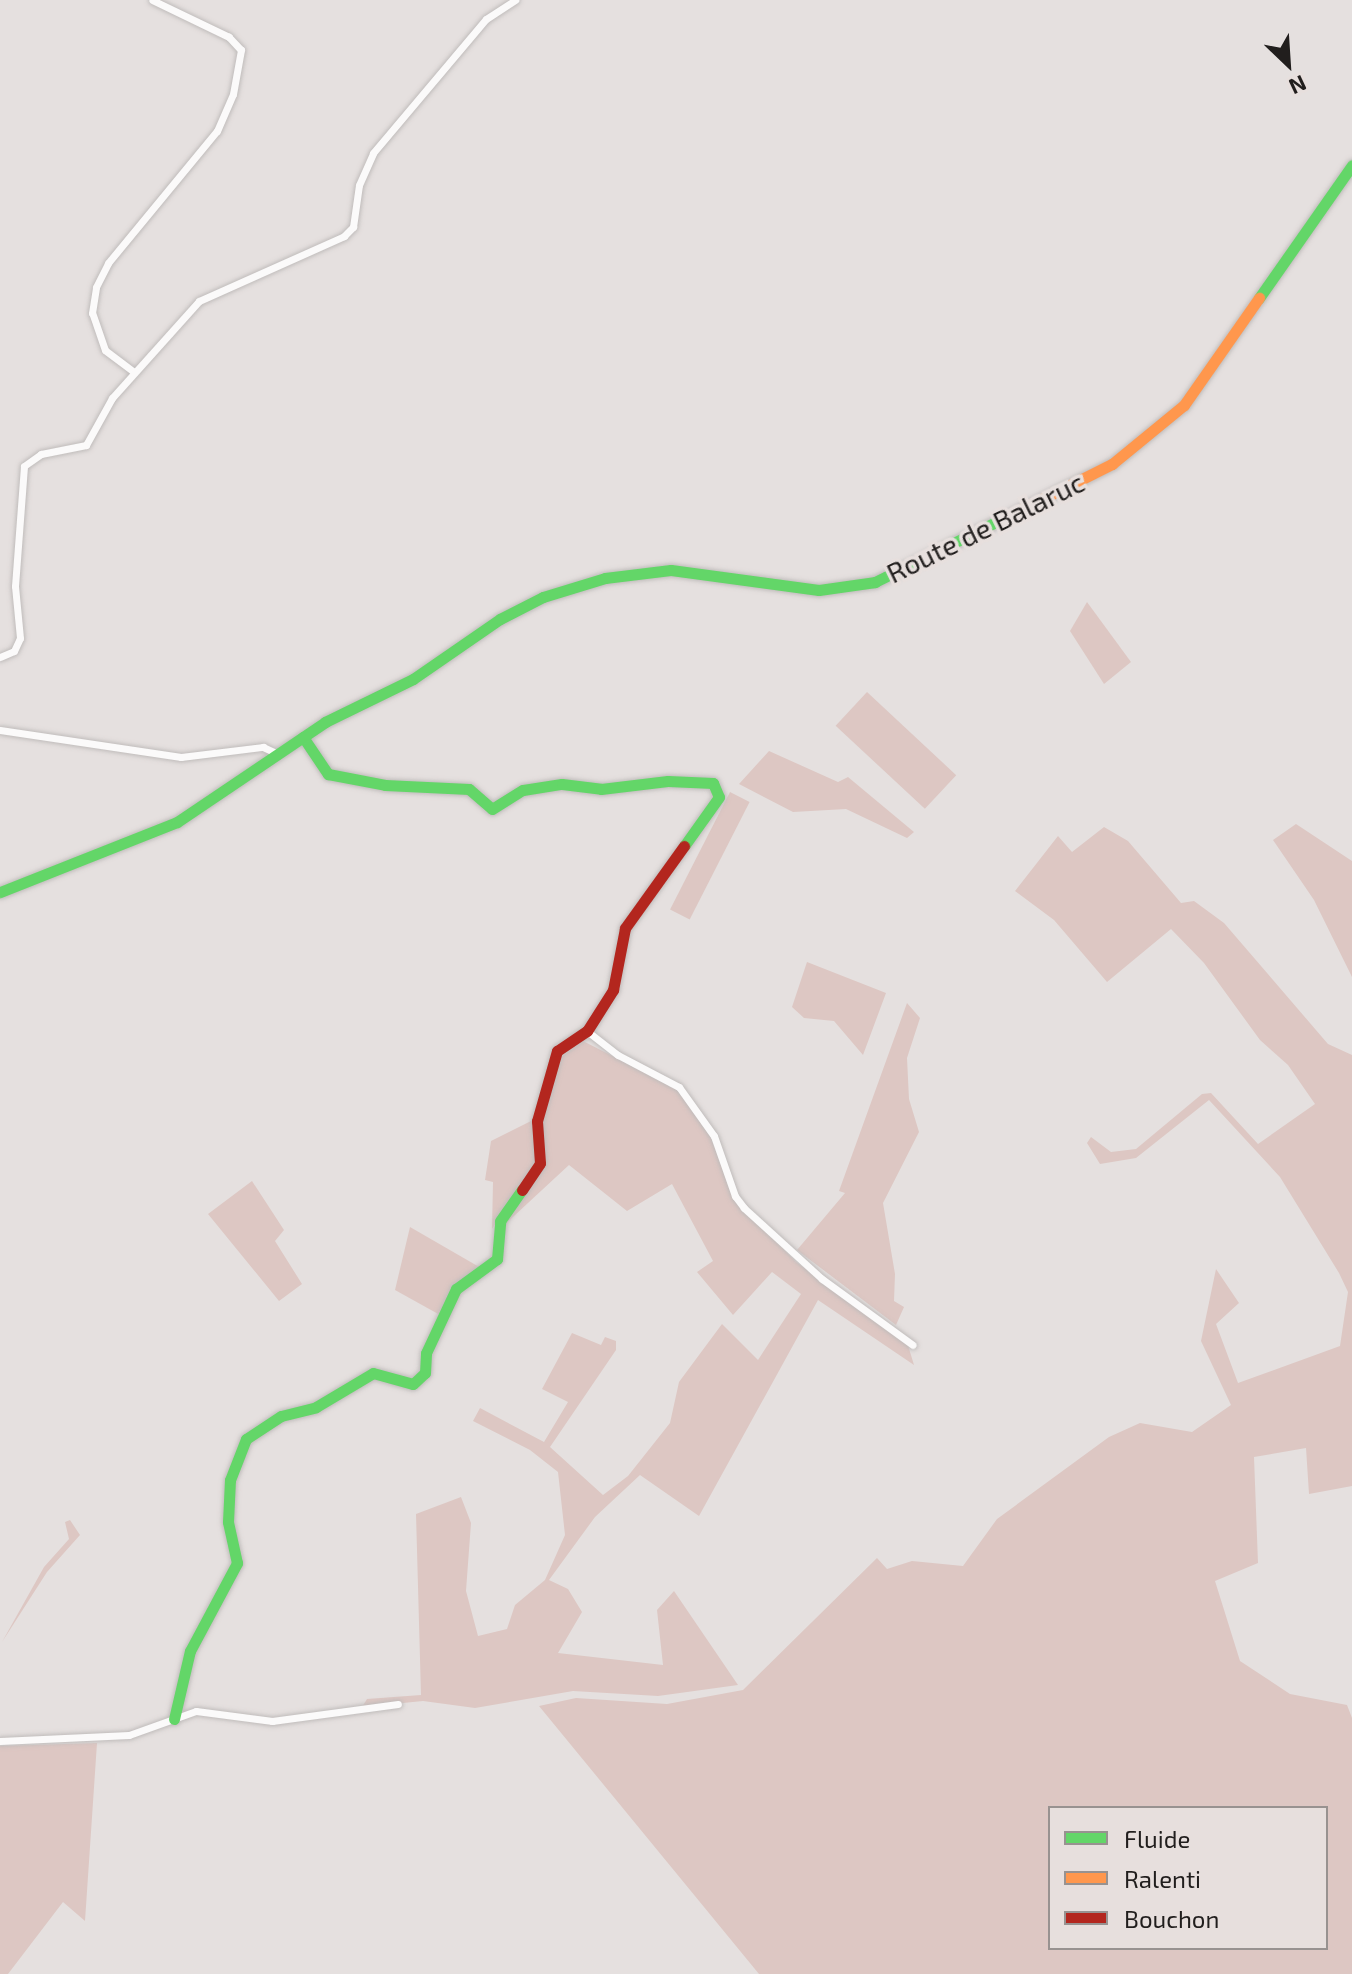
<!DOCTYPE html>
<html>
<head>
<meta charset="utf-8">
<style>
  body { margin:0 }
  #map { position:relative; width:1352px; height:1974px; overflow:hidden; background:#e5e0df; font-family:"Exo 2",sans-serif }
  div>[style] { position:absolute }
  [style*='--x'] { left:calc(var(--x)*1px); top:calc(var(--y)*1px); width:calc(var(--w)*1px); rotate:calc(var(--a)*1deg) }
  .green>* { inset:0; background:#ddc7c3; transform-origin:0 0 }
  .roads { filter:drop-shadow(0 0 2px #c0bcbb) drop-shadow(0 0 2px #c0bcbb) }
  .street>* { height:7px; margin:-3.5px; padding:0 3.5px; transform-origin:3.5px; border-radius:3.5px; background:#fbfafa }
  .fast>* { height:11px; margin:-5.5px; padding:0 5.5px; transform-origin:5.5px; border-radius:5.5px; background:#63d668 }
  .slow>* { height:11px; margin:-5.5px; padding:0 5.5px; transform-origin:5.5px; border-radius:5.5px; background:#ff974d }
  .jam>* { height:11px; margin:-5.5px; padding:0 5.5px; transform-origin:5.5px; border-radius:5.5px; background:#b3261e }
  span { translate:-50% -50%; white-space:nowrap; text-align:center; line-height:1.15; -webkit-text-stroke:7px #e7dfdd; paint-order:stroke }
  .street-label { font-size:28px; color:#211e1d }
  .legend { position:absolute; left:1048px; top:1806px; width:280px; height:144px; box-sizing:border-box; background:#e7dfdd; border:2px solid #989290; margin:0; padding:10px 14px; list-style:none; font-size:24px; color:#211e1d }
  .legend li { display:flex; align-items:center; gap:16px; height:40px }
  .legend b { width:40px; border:2px solid #989290 }
  .north { position:absolute; left:1248px; top:24px; width:80px; height:80px; -webkit-text-stroke:6px #e7dfdd; paint-order:stroke; rotate:155deg; font-size:22px; font-weight:700; line-height:32px; text-align:center; color:#211e1d }
  .north::after { content:''; display:block; margin:auto; width:28px; height:36px; background:#211e1d; clip-path:polygon(50% 0,100% 100%,50% 72%,0 100%) }
</style>
</head>
<body>
<div id="map">
  <div class="green">
    <i style="clip-path:polygon(1087px 602px,1131px 662px,1104px 684px,1070px 631px)"></i>
    <i style="left:867px;top:692px;width:122px;height:46px;rotate:43deg"></i>
    <i style="clip-path:polygon(769px 751px,838px 782px,848px 777px,914px 832px,907px 838px,846px 809px,793px 812px,739px 784px)"></i>
    <i style="left:730px;top:792px;width:22px;height:132px;rotate:27deg"></i>
    <i style="clip-path:polygon(1296px 824px,1352px 861px,1352px 977px,1314px 900px,1273px 840px)"></i>
    <i style="clip-path:polygon(evenodd,1104px 827px,1128px 841px,1181px 903px,1194px 901px,1224px 923px,1328px 1044px,1352px 1055px,1352px 1486px,1309px 1494px,1306px 1448px,1254px 1457px,1258px 1563px,1215px 1581px,1240px 1661px,1290px 1694px,1347px 1705px,1352px 1718px,1352px 1974px,759px 1974px,539px 1706px,576px 1698px,667px 1704px,743px 1690px,877px 1558px,887px 1569px,912px 1561px,963px 1566px,997px 1519px,1109px 1437px,1140px 1423px,1192px 1432px,1231px 1405px,1201px 1341px,1216px 1269px,1239px 1303px,1216px 1324px,1238px 1383px,1340px 1346px,1348px 1292px,1339px 1273px,1280px 1177px,1209px 1100px,1136px 1158px,1100px 1164px,1087px 1143px,1091px 1137px,1111px 1152px,1136px 1149px,1202px 1094px,1211px 1093px,1258px 1144px,1315px 1104px,1288px 1065px,1260px 1040px,1204px 963px,1171px 929px,1107px 982px,1054px 920px,1015px 891px,1058px 836px,1072px 852px,1104px 827px,1326px 1808px,1326px 1948px,1050px 1948px,1050px 1808px,1326px 1808px)"></i>
    <i style="clip-path:polygon(807px 962px,886px 993px,863px 1055px,834px 1021px,804px 1018px,792px 1007px)"></i>
    <i style="clip-path:polygon(907px 1003px,920px 1018px,907px 1058px,909px 1099px,919px 1132px,883px 1203px,895px 1274px,894px 1301px,904px 1307px,896px 1325px,797px 1250px,845px 1193px,839px 1191px)"></i>
    <i style="clip-path:polygon(583px 1041px,677px 1089px,710px 1135px,732px 1196px,796px 1262px,907px 1342px,914px 1365px,818px 1300px,699px 1516px,640px 1475px,595px 1517px,549px 1580px,568px 1589px,582px 1612px,558px 1653px,663px 1665px,657px 1610px,674px 1591px,738px 1685px,658px 1696px,573px 1691px,475px 1708px,423px 1701px,362px 1707px,367px 1699px,421px 1695px,416px 1514px,461px 1497px,471px 1523px,466px 1591px,478px 1636px,507px 1629px,515px 1605px,545px 1580px,565px 1535px,558px 1472px,530px 1450px,473px 1421px,480px 1408px,544px 1442px,568px 1402px,542px 1389px,572px 1333px,601px 1345px,605px 1337px,616px 1341px,616px 1350px,550px 1447px,603px 1495px,628px 1476px,670px 1423px,679px 1382px,722px 1324px,758px 1360px,801px 1294px,772px 1272px,733px 1315px,697px 1272px,713px 1261px,672px 1184px,627px 1211px,569px 1165px,501px 1228px,542px 1166px,539px 1120px,557px 1060px)"></i>
    <i style="clip-path:polygon(533px 1120px,539px 1157px,492px 1229px,493px 1182px,485px 1180px,491px 1141px)"></i>
    <i style="clip-path:polygon(252px 1181px,284px 1230px,275px 1241px,302px 1284px,279px 1301px,208px 1214px)"></i>
    <i style="clip-path:polygon(410px 1227px,481px 1268px,440px 1315px,395px 1290px)"></i>
    <i style="clip-path:polygon(70px 1520px,80px 1535px,47px 1572px,2px 1642px,44px 1567px,69px 1539px,65px 1522px)"></i>
    <i style="clip-path:polygon(97px 1743px,85px 1921px,63px 1902px,8px 1974px,0 1974px,0 1746px)"></i>
  </div>
  <div class="roads">
    <div class="street">
      <i style="--x:134;--y:372;--w:36;--a:-143"></i>
      <i style="--x:105;--y:350;--w:39;--a:-109"></i>
      <i style="--x:92;--y:313;--w:26;--a:-81"></i>
      <i style="--x:96;--y:287;--w:27;--a:-63"></i>
      <i style="--x:108;--y:263;--w:171;--a:-50.5"></i>
      <i style="--x:217;--y:131;--w:40;--a:-66.6"></i>
      <i style="--x:233;--y:94;--w:45;--a:-79.7"></i>
      <i style="--x:241;--y:50;--w:18;--a:-133"></i>
      <i style="--x:229;--y:37;--w:85;--a:-154.3"></i>
      <i style="--x:0;--y:657;--w:15;--a:-23"></i>
      <i style="--x:14;--y:651;--w:14;--a:-65"></i>
      <i style="--x:20;--y:638;--w:52;--a:-95.5"></i>
      <i style="--x:15;--y:586;--w:120;--a:-85.7"></i>
      <i style="--x:24;--y:466;--w:21;--a:-35"></i>
      <i style="--x:41;--y:454;--w:46;--a:-11.3"></i>
      <i style="--x:86;--y:445;--w:54;--a:-61"></i>
      <i style="--x:112;--y:398;--w:130;--a:-48.1"></i>
      <i style="--x:199;--y:301;--w:159;--a:-24.1"></i>
      <i style="--x:344;--y:236;--w:13;--a:-45"></i>
      <i style="--x:353;--y:227;--w:42;--a:-81.9"></i>
      <i style="--x:359;--y:185;--w:35;--a:-66"></i>
      <i style="--x:373;--y:153;--w:175;--a:-49.9"></i>
      <i style="--x:486;--y:19;--w:35;--a:-33"></i>
      <i style="--x:0;--y:730;--w:183;--a:8.5"></i>
      <i style="--x:181;--y:757;--w:83;--a:-7"></i>
      <i style="--x:263;--y:747;--w:17;--a:25"></i>
      <i style="--x:587;--y:1031;--w:39;--a:38"></i>
      <i style="--x:618;--y:1055;--w:69;--a:27.7"></i>
      <i style="--x:679;--y:1087;--w:60;--a:54.5"></i>
      <i style="--x:714;--y:1136;--w:64;--a:70.7"></i>
      <i style="--x:735;--y:1196;--w:15;--a:53"></i>
      <i style="--x:744;--y:1208;--w:105;--a:42.3"></i>
      <i style="--x:822;--y:1279;--w:112;--a:36"></i>
      <i style="--x:0;--y:1741;--w:129;--a:-2.7"></i>
      <i style="--x:129;--y:1735;--w:71;--a:-19.7"></i>
      <i style="--x:196;--y:1711;--w:77;--a:7.5"></i>
      <i style="--x:272;--y:1721;--w:127;--a:-7.7"></i>
    </div>
    <div class="fast">
      <i style="--x:1259;--y:298;--w:162;--a:-55"></i>
      <i style="--x:303;--y:737;--w:45;--a:56"></i>
      <i style="--x:328;--y:774;--w:58;--a:10.9"></i>
      <i style="--x:385;--y:785;--w:84;--a:2.7"></i>
      <i style="--x:469;--y:789;--w:30;--a:41"></i>
      <i style="--x:492;--y:809;--w:36;--a:-32"></i>
      <i style="--x:523;--y:790;--w:39;--a:-9"></i>
      <i style="--x:562;--y:784;--w:39;--a:7"></i>
      <i style="--x:601;--y:789;--w:67;--a:-6.8"></i>
      <i style="--x:668;--y:781;--w:45;--a:2.5"></i>
      <i style="--x:713;--y:783;--w:15;--a:67"></i>
      <i style="--x:719;--y:797;--w:60;--a:125.5"></i>
      <i style="--x:0;--y:892;--w:190;--a:-21.6"></i>
      <i style="--x:177;--y:822;--w:179;--a:-34"></i>
      <i style="--x:325;--y:722;--w:98;--a:-26"></i>
      <i style="--x:413;--y:679;--w:106;--a:-34.6"></i>
      <i style="--x:500;--y:619;--w:48;--a:-27.1"></i>
      <i style="--x:543;--y:597;--w:65;--a:-17"></i>
      <i style="--x:605;--y:578;--w:66;--a:-6.9"></i>
      <i style="--x:671;--y:570;--w:149;--a:7.7"></i>
      <i style="--x:819;--y:590;--w:57;--a:-8.1"></i>
      <i style="--x:875;--y:582;--w:155;--a:-26.4"></i>
      <i style="--x:174;--y:1719;--w:70;--a:-76.8"></i>
      <i style="--x:190;--y:1651;--w:100;--a:-61.9"></i>
      <i style="--x:237;--y:1563;--w:42;--a:-102.4"></i>
      <i style="--x:228;--y:1522;--w:42;--a:-87.3"></i>
      <i style="--x:230;--y:1480;--w:44;--a:-68.7"></i>
      <i style="--x:246;--y:1439;--w:42;--a:-33.3"></i>
      <i style="--x:281;--y:1416;--w:36;--a:-14"></i>
      <i style="--x:316;--y:1407;--w:66;--a:-30.8"></i>
      <i style="--x:373;--y:1373;--w:41;--a:15.4"></i>
      <i style="--x:413;--y:1384;--w:16;--a:-43"></i>
      <i style="--x:425;--y:1373;--w:20;--a:-87"></i>
      <i style="--x:426;--y:1353;--w:71;--a:-64.9"></i>
      <i style="--x:456;--y:1289;--w:51;--a:-36.2"></i>
      <i style="--x:497;--y:1259;--w:38;--a:-85"></i>
      <i style="--x:500;--y:1221;--w:38;--a:-55"></i>
    </div>
    <div class="slow">
      <i style="--x:1014;--y:513;--w:110;--a:-26.6"></i>
      <i style="--x:1112;--y:464;--w:93;--a:-39.3"></i>
      <i style="--x:1184;--y:405;--w:131;--a:-55"></i>
    </div>
    <div class="jam">
      <i style="--x:522;--y:1190;--w:32;--a:-56"></i>
      <i style="--x:540;--y:1163;--w:42;--a:-94.1"></i>
      <i style="--x:537;--y:1121;--w:73;--a:-74.1"></i>
      <i style="--x:557;--y:1051;--w:36;--a:-34"></i>
      <i style="--x:587;--y:1031;--w:49;--a:-57.6"></i>
      <i style="--x:613;--y:990;--w:63;--a:-79"></i>
      <i style="--x:625;--y:928;--w:101;--a:-54.3"></i>
    </div>
  </div>
  <div class="street-label">
    <span style="left:985px;top:527px;rotate:-26deg">Route de Balaruc</span>
  </div>
  <ul class="legend">
  <li><b style="height:10px;background:#63d668"></b>Fluide</li>
  <li><b style="height:10px;background:#ff974d"></b>Ralenti</li>
  <li><b style="height:10px;background:#b3261e"></b>Bouchon</li>
  </ul>
  <div class="north">N</div>
</div>
</body>
</html>
